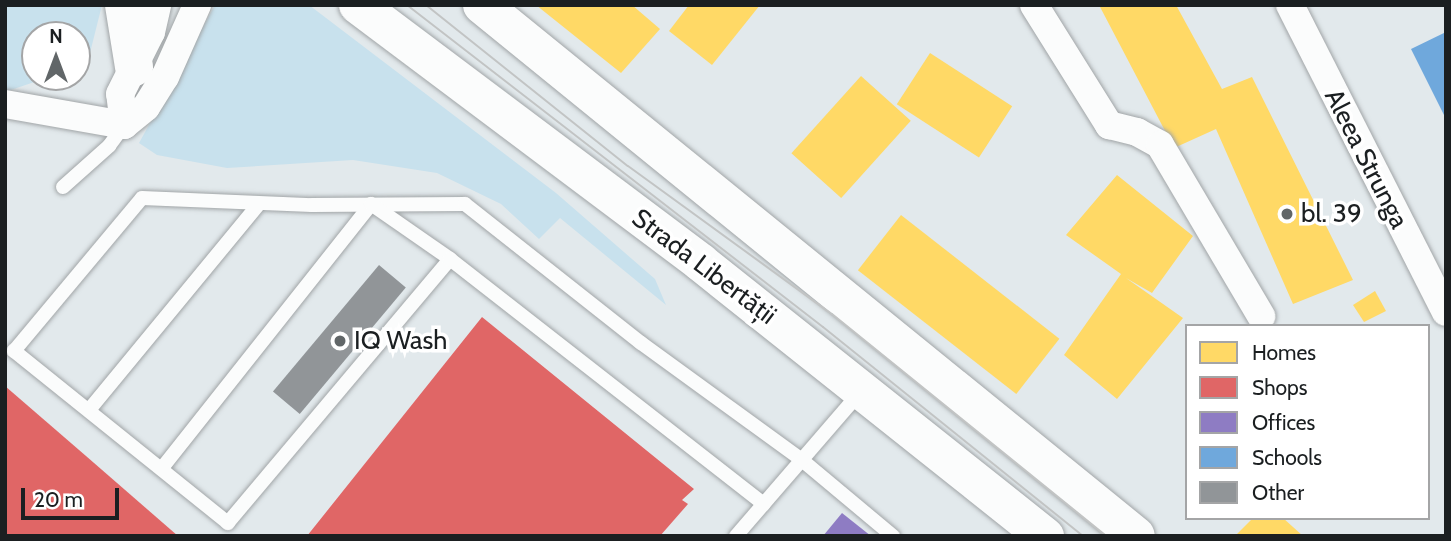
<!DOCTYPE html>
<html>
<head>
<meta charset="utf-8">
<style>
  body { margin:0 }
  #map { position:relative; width:1451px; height:541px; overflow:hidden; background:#e2e9ec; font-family:Cabin,sans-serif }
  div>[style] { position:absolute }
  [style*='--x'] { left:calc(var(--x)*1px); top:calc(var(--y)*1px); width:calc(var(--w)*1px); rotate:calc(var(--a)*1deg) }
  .green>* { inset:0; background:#c8e1ed }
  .homes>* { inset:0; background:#ffd966; transform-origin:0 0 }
  .shops>* { inset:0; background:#e06666 }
  .offices>* { inset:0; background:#8e7cc3 }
  .schools>* { inset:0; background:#6fa8dc }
  .building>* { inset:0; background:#919598; transform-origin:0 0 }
  .roads { filter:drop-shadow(0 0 2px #a1a5a7) drop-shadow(0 0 2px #a1a5a7) }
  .service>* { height:14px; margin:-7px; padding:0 7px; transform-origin:7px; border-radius:7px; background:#fbfcfc }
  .minor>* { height:28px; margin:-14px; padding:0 14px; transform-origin:14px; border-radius:14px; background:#fbfcfc }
  .secondary>* { height:38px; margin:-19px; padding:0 19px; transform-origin:19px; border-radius:19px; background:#fbfcfc }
  .tram>* { height:2px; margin:-1px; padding:0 1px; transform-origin:1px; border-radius:1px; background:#c2c4c4 }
  .dots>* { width:19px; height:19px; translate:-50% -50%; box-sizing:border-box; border:4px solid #fff; border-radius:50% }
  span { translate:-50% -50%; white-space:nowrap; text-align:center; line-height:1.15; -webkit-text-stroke:7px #fff; paint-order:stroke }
  .street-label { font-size:26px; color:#1b1f21 }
  .poi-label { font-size:26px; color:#1b1f21 }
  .left { translate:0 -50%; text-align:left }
  .frame { position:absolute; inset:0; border:7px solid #1b1f21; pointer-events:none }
  .legend { position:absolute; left:1185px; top:324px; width:245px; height:196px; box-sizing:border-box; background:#fff; border:2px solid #a4a5a6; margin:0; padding:9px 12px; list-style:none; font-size:21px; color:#1b1f21 }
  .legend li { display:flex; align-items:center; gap:14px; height:35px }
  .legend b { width:35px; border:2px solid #a4a5a6 }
  .north { position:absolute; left:21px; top:21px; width:70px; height:70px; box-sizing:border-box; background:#fff; border:2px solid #a4a5a6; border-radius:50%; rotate:0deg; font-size:19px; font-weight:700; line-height:28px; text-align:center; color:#1b1f21 }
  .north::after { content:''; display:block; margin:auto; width:24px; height:32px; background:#616668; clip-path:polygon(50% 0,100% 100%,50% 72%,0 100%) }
  .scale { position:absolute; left:21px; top:488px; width:98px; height:32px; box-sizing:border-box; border:4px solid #1b1f21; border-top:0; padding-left:9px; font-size:21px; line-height:24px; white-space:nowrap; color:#1b1f21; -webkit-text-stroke:5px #fff; paint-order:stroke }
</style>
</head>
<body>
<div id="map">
  <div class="green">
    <i style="clip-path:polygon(5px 5px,102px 5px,89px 57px,77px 63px,77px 35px,35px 35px,35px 77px,49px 77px,5px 92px)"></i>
    <i style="clip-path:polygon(215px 5px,309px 5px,556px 193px,655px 279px,666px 305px,560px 218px,539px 239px,501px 204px,437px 173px,353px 160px,227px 168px,157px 155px,139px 143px)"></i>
  </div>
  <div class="homes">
    <i style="clip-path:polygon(536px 5px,632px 5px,660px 29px,621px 73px)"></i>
    <i style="clip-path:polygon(689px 5px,760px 5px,712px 65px,669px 31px)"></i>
    <i style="clip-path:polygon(1099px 5px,1176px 5px,1222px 89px,1252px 77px,1353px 280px,1293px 304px,1216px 129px,1174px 148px)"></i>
    <i style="left:930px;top:53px;width:98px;height:61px;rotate:33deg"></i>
    <i style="left:861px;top:76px;width:67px;height:104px;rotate:42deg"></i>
    <i style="clip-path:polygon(1117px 175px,1193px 236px,1152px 293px,1126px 278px,1183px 318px,1117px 399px,1064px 355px,1121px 274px,1066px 235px)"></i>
    <i style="left:901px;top:215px;width:201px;height:70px;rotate:38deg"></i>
    <i style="clip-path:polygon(1375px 291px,1386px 311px,1364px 322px,1353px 305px)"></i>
    <i style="clip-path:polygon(1253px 518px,1283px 518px,1303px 536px,1235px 536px)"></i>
  </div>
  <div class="shops">
    <i style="clip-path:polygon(482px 317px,694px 489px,682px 500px,688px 504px,660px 536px,307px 536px)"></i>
    <i style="clip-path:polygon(5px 386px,86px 456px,178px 536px,5px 536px)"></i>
  </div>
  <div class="offices">
    <i style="clip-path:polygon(842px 513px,871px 536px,823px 536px)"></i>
  </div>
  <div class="schools">
    <i style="clip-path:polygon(1446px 32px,1446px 119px,1411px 49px)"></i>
  </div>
  <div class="building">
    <i style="left:379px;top:265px;width:35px;height:165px;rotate:40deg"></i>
  </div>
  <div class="roads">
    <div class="service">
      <i style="--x:63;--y:187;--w:62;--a:-41.7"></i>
      <i style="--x:109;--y:146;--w:26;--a:-54"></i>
      <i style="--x:450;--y:259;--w:345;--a:130.1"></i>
      <i style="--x:228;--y:523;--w:275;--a:-141.2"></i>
      <i style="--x:14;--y:351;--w:199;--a:-50.1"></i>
      <i style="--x:142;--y:198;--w:170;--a:2.4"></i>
      <i style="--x:312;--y:205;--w:153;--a:-0.4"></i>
      <i style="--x:465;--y:204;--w:224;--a:38.3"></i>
      <i style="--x:641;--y:343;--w:199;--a:36"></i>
      <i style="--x:802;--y:460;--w:119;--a:39.9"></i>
      <i style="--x:89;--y:410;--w:267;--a:-50.5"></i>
      <i style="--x:162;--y:468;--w:337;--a:-51.6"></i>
      <i style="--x:371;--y:204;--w:96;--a:34.8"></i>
      <i style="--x:450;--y:259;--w:398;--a:38"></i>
      <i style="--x:736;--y:536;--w:193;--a:-49.2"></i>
    </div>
    <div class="minor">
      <i style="--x:1034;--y:5;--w:142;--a:58"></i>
      <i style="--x:1109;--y:125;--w:29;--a:14"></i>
      <i style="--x:1137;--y:132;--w:26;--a:29"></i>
      <i style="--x:1160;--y:145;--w:199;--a:59.4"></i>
      <i style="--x:1290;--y:5;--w:344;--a:63.1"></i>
      <i style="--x:5;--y:104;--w:121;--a:10"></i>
      <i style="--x:124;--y:125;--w:28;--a:-39"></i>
      <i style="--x:146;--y:107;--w:36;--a:-58"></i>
      <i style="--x:165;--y:77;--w:79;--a:-66"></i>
      <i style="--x:124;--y:125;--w:31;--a:-97"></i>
      <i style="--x:120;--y:94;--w:69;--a:-63.4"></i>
      <i style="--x:151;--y:32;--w:28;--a:-77"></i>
    </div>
    <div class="secondary">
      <i style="--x:124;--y:5;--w:63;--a:80.8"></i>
      <i style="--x:358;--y:5;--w:428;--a:36.9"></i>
      <i style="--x:700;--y:262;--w:441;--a:38.5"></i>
      <i style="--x:482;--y:5;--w:842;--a:39.07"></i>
    </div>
  </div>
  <div class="tram">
    <i style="--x:407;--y:5;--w:526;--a:37.74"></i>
    <i style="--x:823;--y:327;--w:334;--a:38.8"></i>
    <i style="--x:426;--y:5;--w:258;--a:38.6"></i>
    <i style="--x:628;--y:166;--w:252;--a:36"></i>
    <i style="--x:832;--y:314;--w:353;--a:39"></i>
  </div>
  <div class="dots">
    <i style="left:1287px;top:214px;background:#616668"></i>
    <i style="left:340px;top:341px;background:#616668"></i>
  </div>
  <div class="street-label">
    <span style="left:1366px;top:159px;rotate:63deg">Aleea Strunga</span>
    <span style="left:704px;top:267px;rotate:37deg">Strada Libertății</span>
  </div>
  <div class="poi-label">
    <span class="left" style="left:1301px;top:214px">bl. 39</span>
    <span class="left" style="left:354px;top:341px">IQ Wash</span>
  </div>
  <div class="frame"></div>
  <ul class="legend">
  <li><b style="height:19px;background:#ffd966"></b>Homes</li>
  <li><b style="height:19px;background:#e06666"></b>Shops</li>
  <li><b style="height:19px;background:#8e7cc3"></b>Offices</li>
  <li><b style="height:19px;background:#6fa8dc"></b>Schools</li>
  <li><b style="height:19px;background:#919598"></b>Other</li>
  </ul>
  <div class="north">N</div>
  <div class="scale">20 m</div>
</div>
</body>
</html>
